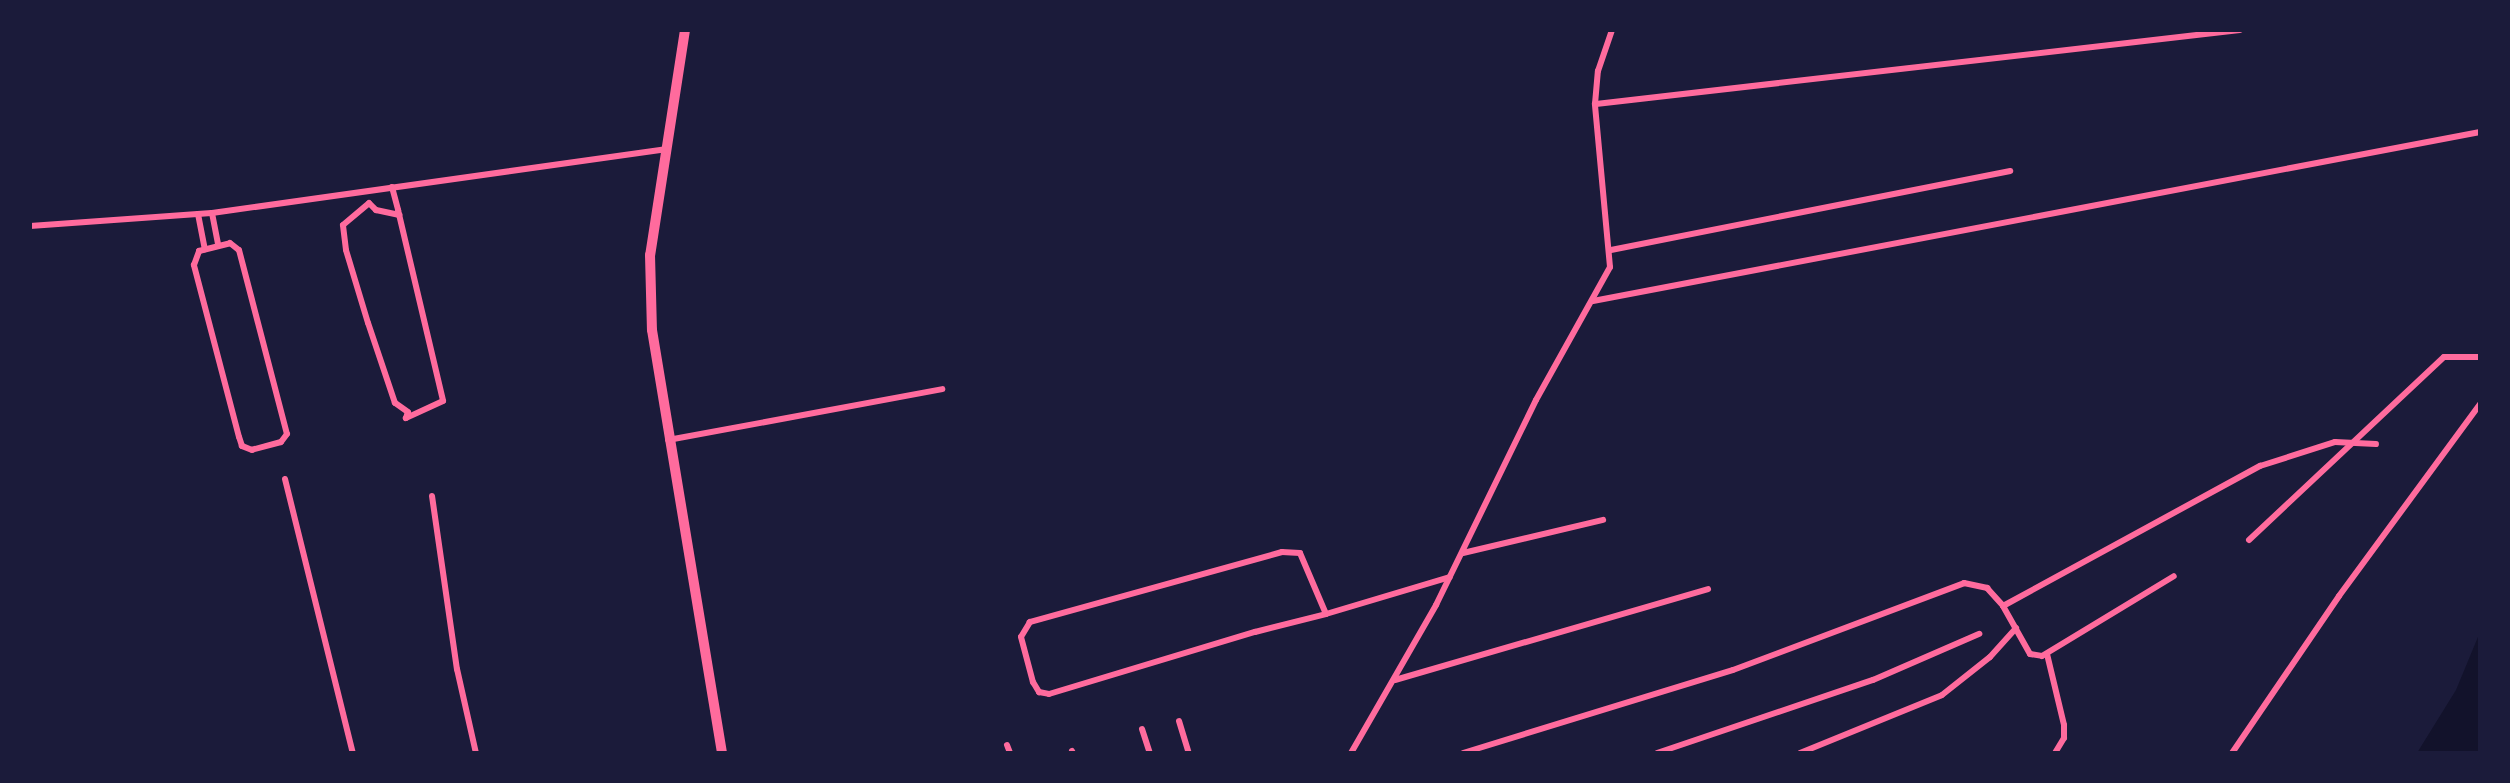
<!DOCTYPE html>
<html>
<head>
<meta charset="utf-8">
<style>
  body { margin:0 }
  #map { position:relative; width:2510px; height:783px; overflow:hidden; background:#1b1b3a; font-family:"Archivo Narrow",sans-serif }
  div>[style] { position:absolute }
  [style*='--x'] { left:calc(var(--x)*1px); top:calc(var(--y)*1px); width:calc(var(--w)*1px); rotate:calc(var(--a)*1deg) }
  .water>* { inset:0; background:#12122b }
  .minor>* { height:6px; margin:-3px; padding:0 3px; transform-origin:3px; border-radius:3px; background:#ff6b9d }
  .primary>* { height:10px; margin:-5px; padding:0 5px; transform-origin:5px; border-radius:5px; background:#ff6b9d }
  span { translate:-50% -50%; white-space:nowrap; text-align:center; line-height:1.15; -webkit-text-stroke:10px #1b1b3a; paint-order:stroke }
  .frame { position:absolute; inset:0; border:32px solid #1b1b3a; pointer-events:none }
</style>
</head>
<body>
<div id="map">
  <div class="water">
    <i style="clip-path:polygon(2480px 632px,2480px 753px,2417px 753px,2456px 690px)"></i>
  </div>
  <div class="minor">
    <i style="--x:1596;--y:104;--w:648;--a:-6.55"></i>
    <i style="--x:392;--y:187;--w:24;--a:75"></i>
    <i style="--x:398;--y:210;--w:196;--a:76.7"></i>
    <i style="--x:443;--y:401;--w:41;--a:155.3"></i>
    <i style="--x:406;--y:418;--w:6;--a:-72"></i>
    <i style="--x:408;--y:412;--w:16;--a:-145"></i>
    <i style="--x:395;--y:403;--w:84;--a:-108.6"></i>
    <i style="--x:368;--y:323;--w:76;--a:-106.8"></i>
    <i style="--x:346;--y:250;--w:25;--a:-97"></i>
    <i style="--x:343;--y:225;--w:34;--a:-40"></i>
    <i style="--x:369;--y:203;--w:10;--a:45"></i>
    <i style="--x:376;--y:210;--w:24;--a:12"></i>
    <i style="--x:212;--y:213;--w:33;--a:79"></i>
    <i style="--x:198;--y:214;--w:36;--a:79"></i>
    <i style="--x:30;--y:226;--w:182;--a:-4.1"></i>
    <i style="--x:212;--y:213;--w:458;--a:-8"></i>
    <i style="--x:230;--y:243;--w:11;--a:38"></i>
    <i style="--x:239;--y:250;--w:190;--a:75.4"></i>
    <i style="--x:287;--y:434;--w:10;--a:127"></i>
    <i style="--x:281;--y:442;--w:30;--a:165"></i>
    <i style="--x:252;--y:450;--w:11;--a:-158"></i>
    <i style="--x:242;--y:446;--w:9;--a:-108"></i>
    <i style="--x:239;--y:437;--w:178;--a:-104.7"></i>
    <i style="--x:194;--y:265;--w:15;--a:-70"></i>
    <i style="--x:199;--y:251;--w:32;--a:-14"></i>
    <i style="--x:1611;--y:250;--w:407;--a:-11.2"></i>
    <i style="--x:1593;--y:301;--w:903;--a:-10.79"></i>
    <i style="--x:668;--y:440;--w:279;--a:-10.5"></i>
    <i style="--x:285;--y:479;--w:282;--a:76.1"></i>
    <i style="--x:432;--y:496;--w:175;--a:81.8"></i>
    <i style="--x:457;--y:669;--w:86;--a:77.3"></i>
    <i style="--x:2249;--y:540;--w:267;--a:-43.2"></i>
    <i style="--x:2444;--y:357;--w:36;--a:0"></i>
    <i style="--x:1463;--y:553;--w:144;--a:-13.3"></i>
    <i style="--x:2003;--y:606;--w:293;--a:-28.6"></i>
    <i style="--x:2260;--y:466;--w:79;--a:-17.7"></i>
    <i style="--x:2335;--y:442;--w:41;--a:2.8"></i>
    <i style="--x:1326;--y:614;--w:66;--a:-113.1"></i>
    <i style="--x:1300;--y:553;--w:18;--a:-177"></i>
    <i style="--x:1282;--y:552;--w:262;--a:164.5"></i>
    <i style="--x:1030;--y:622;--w:17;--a:121"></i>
    <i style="--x:1021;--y:637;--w:47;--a:75.1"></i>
    <i style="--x:1033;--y:682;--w:12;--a:59"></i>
    <i style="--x:1039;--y:692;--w:10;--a:11"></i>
    <i style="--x:1049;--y:694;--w:215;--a:-16.8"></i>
    <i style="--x:1255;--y:632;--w:73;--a:-14.2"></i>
    <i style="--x:1326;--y:614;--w:129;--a:-16.6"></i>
    <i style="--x:2047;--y:654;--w:73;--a:76.5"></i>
    <i style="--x:2064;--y:725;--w:13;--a:90"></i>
    <i style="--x:2064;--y:738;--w:17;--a:121"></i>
    <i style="--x:1395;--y:680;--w:326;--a:-16.2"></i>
    <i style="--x:1179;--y:721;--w:34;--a:73"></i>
    <i style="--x:1142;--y:729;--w:25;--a:72"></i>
    <i style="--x:1007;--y:745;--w:9;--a:69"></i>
    <i style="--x:1072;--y:751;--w:2;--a:63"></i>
    <i style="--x:1351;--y:753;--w:171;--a:-60.1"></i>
    <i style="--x:1436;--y:605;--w:228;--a:-64"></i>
    <i style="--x:1536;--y:400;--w:152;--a:-60.9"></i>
    <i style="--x:1610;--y:267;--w:164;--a:-95.3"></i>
    <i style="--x:1595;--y:104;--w:33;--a:-85"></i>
    <i style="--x:1598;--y:71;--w:43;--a:-71.1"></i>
    <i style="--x:1463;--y:753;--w:282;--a:-17.1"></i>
    <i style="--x:1733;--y:670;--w:247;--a:-20.6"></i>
    <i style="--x:1964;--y:583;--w:24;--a:12"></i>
    <i style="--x:1987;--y:588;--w:24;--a:48"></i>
    <i style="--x:2003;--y:606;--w:55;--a:60.6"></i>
    <i style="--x:2030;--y:654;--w:12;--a:9"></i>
    <i style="--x:2042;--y:656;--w:154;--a:-31.2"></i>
    <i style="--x:1657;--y:753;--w:228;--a:-18.7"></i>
    <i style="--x:1873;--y:680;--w:116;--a:-23.5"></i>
    <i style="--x:1800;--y:753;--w:153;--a:-22.2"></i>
    <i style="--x:1942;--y:695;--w:61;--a:-38.4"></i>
    <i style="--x:1990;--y:657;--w:39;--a:-48"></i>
    <i style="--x:2232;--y:753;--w:190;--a:-55.7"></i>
    <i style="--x:2339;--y:596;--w:238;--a:-53.7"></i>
  </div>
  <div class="primary">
    <i style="--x:685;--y:30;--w:228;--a:98.8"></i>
    <i style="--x:650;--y:255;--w:75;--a:88.5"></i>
    <i style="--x:652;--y:330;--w:429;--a:80.6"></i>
  </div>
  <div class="frame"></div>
</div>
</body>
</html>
